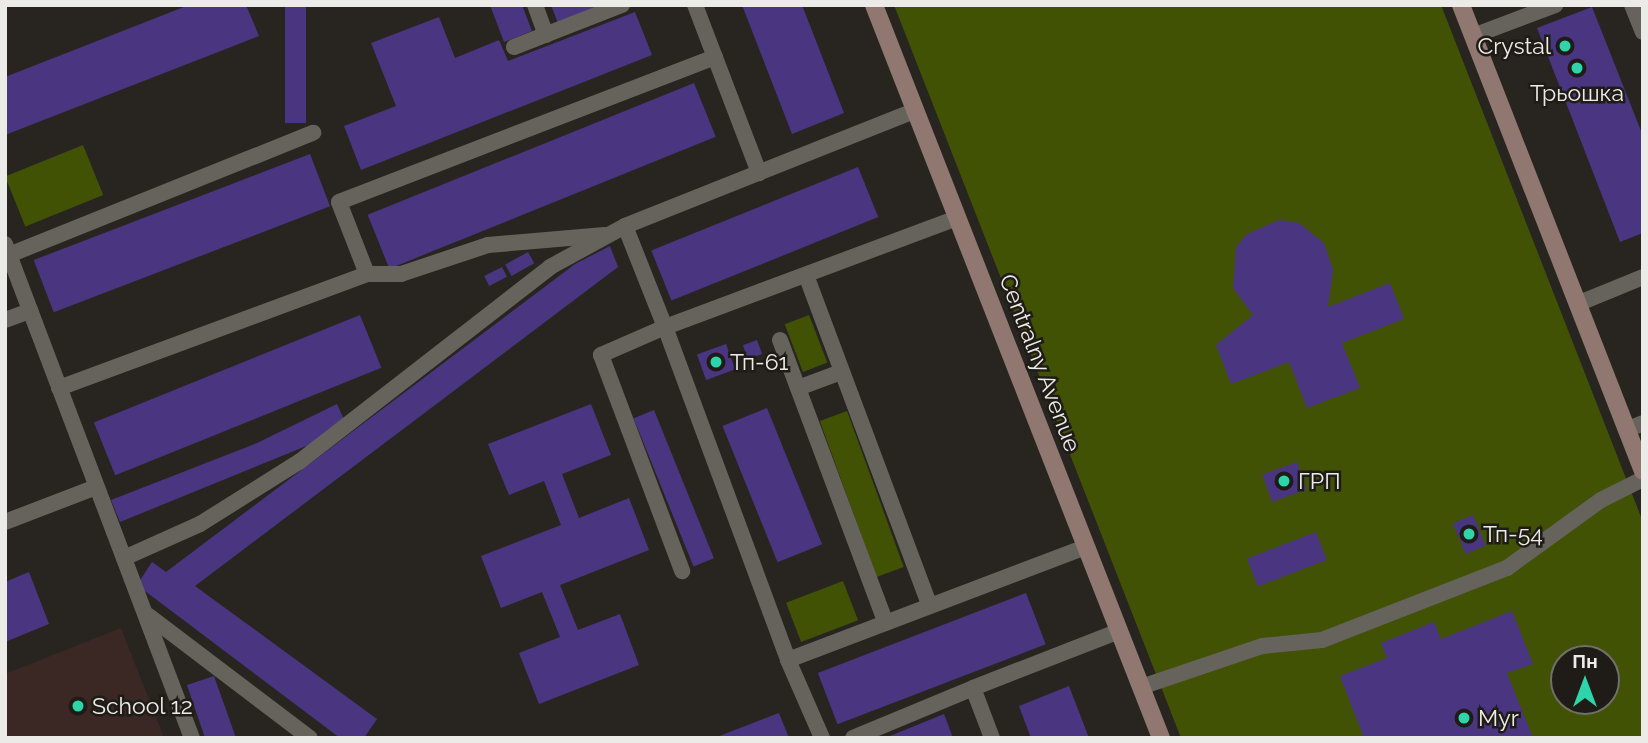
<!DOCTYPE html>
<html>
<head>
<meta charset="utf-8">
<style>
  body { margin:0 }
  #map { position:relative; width:1648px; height:743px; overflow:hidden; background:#282520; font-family:Raleway,sans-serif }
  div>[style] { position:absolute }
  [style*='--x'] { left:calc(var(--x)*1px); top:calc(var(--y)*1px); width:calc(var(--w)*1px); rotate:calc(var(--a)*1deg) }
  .education>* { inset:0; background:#3b2824 }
  .green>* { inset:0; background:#415204; transform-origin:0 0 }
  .building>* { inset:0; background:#4a3581; transform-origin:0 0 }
  .lane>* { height:16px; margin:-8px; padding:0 8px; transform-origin:8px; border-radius:8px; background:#66635d }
  .secondary>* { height:18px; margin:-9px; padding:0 9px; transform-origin:9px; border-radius:9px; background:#907770 }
  .dots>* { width:19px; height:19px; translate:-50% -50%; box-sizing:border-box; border:4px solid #1f1c17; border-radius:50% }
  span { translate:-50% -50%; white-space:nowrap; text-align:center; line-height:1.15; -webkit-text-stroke:5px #1f1c17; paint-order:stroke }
  .poi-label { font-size:23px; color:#edebe7 }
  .right { translate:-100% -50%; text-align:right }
  .left { translate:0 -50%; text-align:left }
  .street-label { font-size:23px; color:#edebe7 }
  .frame { position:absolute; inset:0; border:7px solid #edebe7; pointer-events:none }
  .north { position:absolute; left:1550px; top:645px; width:70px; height:70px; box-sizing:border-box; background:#1f1c17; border:2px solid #716f6a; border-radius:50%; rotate:0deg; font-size:19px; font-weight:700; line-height:28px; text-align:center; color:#edebe7 }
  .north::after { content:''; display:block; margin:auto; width:24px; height:32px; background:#2ed4aa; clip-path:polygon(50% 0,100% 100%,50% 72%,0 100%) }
</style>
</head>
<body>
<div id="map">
  <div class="education">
    <i style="clip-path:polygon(121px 628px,164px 738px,5px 738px,5px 674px)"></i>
  </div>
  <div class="green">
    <i style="clip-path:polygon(evenodd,894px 5px,1441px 5px,1643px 522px,1643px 738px,1181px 738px,894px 5px,1564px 659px,1606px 659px,1606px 701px,1564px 701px,1564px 659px)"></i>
    <i style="left:83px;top:145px;width:54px;height:84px;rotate:68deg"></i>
    <i style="left:809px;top:315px;width:51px;height:26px;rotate:69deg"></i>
    <i style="left:847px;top:411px;width:166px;height:29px;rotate:70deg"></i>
    <i style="left:843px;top:581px;width:42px;height:61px;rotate:69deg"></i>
  </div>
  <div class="building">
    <i style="clip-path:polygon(189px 5px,246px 5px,259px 36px,5px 135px,5px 77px)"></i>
    <i style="left:285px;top:5px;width:21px;height:118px"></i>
    <i style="clip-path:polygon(490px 5px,522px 5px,532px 31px,504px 42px)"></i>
    <i style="clip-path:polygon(551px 5px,610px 5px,559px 26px)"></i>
    <i style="clip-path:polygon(742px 5px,802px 5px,844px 113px,792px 134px)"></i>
    <i style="clip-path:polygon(1592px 7px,1643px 136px,1643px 233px,1620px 242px,1537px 28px)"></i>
    <i style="clip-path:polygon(635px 12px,652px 55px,361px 170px,344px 126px,396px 106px,371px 43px,439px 17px,455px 58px,499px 40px,508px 61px)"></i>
    <i style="left:694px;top:83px;width:58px;height:352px;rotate:68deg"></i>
    <i style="left:310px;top:154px;width:56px;height:296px;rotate:69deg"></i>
    <i style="left:858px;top:167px;width:54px;height:223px;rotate:68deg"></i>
    <i style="clip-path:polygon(1279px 220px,1299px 223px,1324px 243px,1333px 270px,1328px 307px,1390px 283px,1404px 319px,1342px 343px,1360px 388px,1307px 408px,1289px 362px,1231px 384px,1216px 345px,1253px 315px,1233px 288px,1236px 247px,1247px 234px)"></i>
    <i style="clip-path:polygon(610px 246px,618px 267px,195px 586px,377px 719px,364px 738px,340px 738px,137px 585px,152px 562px,166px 572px,575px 264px)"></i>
    <i style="left:528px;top:252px;width:13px;height:26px;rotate:61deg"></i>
    <i style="left:502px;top:267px;width:11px;height:20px;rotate:63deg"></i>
    <i style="left:360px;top:315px;width:57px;height:287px;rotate:68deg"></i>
    <i style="left:757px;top:340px;width:15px;height:15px;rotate:70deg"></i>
    <i style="left:726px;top:344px;width:27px;height:31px;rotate:70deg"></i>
    <i style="clip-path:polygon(337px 404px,345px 422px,321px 440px,120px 522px,111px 500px,257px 443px)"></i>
    <i style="clip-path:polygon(591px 404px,611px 455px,562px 474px,579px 518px,629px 498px,649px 550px,560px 585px,578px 630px,620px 614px,639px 665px,539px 704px,519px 653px,560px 637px,542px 592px,501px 608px,481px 556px,561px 525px,544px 481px,509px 495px,488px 444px)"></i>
    <i style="left:767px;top:408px;width:147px;height:48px;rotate:68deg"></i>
    <i style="left:654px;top:410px;width:160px;height:22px;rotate:68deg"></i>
    <i style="left:1297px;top:462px;width:29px;height:37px;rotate:70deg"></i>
    <i style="left:1473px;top:515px;width:33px;height:22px;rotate:67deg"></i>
    <i style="left:1316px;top:532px;width:30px;height:74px;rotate:69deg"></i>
    <i style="clip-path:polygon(29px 572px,49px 624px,5px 642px,5px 582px)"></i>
    <i style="left:1026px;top:593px;width:55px;height:223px;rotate:69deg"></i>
    <i style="clip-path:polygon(1512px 611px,1533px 664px,1507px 673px,1533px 738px,1364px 738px,1340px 676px,1387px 658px,1381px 643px,1434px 622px,1441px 639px)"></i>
    <i style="clip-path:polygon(214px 676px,236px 738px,205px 738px,187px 685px)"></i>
    <i style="clip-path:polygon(1069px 686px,1089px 738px,1031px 738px,1019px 706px)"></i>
    <i style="clip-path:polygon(779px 713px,789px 738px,714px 738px)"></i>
    <i style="clip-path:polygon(944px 714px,953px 738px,885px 738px)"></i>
  </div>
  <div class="lane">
    <i style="--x:535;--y:5;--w:32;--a:70"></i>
    <i style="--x:695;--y:5;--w:180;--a:69.1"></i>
    <i style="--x:1632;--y:5;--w:29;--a:68"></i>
    <i style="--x:1473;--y:36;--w:88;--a:-20.7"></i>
    <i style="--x:514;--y:47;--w:116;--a:-21.3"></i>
    <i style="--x:957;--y:218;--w:312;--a:159.5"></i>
    <i style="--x:665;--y:327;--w:355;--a:69.7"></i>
    <i style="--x:788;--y:660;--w:319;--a:-20.8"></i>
    <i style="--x:625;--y:226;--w:109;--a:68.4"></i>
    <i style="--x:665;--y:327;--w:70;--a:156.4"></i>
    <i style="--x:601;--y:355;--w:231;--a:69.4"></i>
    <i style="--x:5;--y:244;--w:528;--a:69.27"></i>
    <i style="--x:9;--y:255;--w:328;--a:-21.9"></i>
    <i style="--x:367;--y:274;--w:77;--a:-111.3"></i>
    <i style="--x:339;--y:202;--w:403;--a:-21.1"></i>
    <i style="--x:806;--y:275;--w:353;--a:69.5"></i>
    <i style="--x:1577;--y:304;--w:71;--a:-22.2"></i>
    <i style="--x:5;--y:320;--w:27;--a:-20"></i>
    <i style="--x:780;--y:340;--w:302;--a:69.5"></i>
    <i style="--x:59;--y:388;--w:328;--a:-20.3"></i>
    <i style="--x:367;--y:274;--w:34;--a:0"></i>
    <i style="--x:401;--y:274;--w:92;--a:-18.4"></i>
    <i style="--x:488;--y:245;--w:117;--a:-4.9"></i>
    <i style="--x:798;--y:388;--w:46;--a:-20.4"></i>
    <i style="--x:1626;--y:430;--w:18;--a:-22"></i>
    <i style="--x:5;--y:522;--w:97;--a:-21"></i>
    <i style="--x:124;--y:558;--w:83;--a:-24.1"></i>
    <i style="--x:200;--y:524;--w:117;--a:-32.1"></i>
    <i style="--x:299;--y:462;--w:318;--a:-37.8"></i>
    <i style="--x:550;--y:267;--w:85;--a:-28.7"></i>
    <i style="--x:625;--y:226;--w:313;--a:-21.7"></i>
    <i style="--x:149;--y:616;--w:202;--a:37.2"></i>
    <i style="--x:788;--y:660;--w:85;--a:66.4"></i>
    <i style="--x:1141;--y:687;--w:128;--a:-18.7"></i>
    <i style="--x:1262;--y:646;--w:60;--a:-5.7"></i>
    <i style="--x:1322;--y:640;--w:199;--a:-21.3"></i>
    <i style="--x:1507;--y:568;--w:116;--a:-35.9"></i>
    <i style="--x:1601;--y:500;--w:47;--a:-26.6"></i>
    <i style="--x:853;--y:738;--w:130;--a:-22.6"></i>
    <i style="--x:992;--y:738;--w:53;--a:-110.8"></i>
    <i style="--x:973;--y:688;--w:157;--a:-21.3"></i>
  </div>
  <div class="secondary">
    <i style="--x:874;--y:5;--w:787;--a:68.62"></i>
    <i style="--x:1461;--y:5;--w:500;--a:68.67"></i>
  </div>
  <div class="dots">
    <i style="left:1565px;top:46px;background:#2ed4aa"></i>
    <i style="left:1577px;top:68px;background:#2ed4aa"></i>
    <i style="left:716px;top:362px;background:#2ed4aa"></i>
    <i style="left:1284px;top:481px;background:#2ed4aa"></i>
    <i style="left:1469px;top:534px;background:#2ed4aa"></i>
    <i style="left:78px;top:706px;background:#2ed4aa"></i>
    <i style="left:1464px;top:718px;background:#2ed4aa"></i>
  </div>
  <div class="poi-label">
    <span class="right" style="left:1551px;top:46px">Crystal</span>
    <span style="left:1577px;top:93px">Трьошка</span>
    <span class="left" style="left:730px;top:362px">Тп-61</span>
    <span class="left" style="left:1298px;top:481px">ГРП</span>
    <span class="left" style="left:1483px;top:534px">Тп-54</span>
    <span class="left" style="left:92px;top:706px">School 12</span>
    <span class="left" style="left:1478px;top:718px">Myr</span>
  </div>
  <div class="street-label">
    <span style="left:1040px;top:363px;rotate:69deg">Centralny Avenue</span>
  </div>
  <div class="frame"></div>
  <div class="north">Пн</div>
</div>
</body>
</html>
